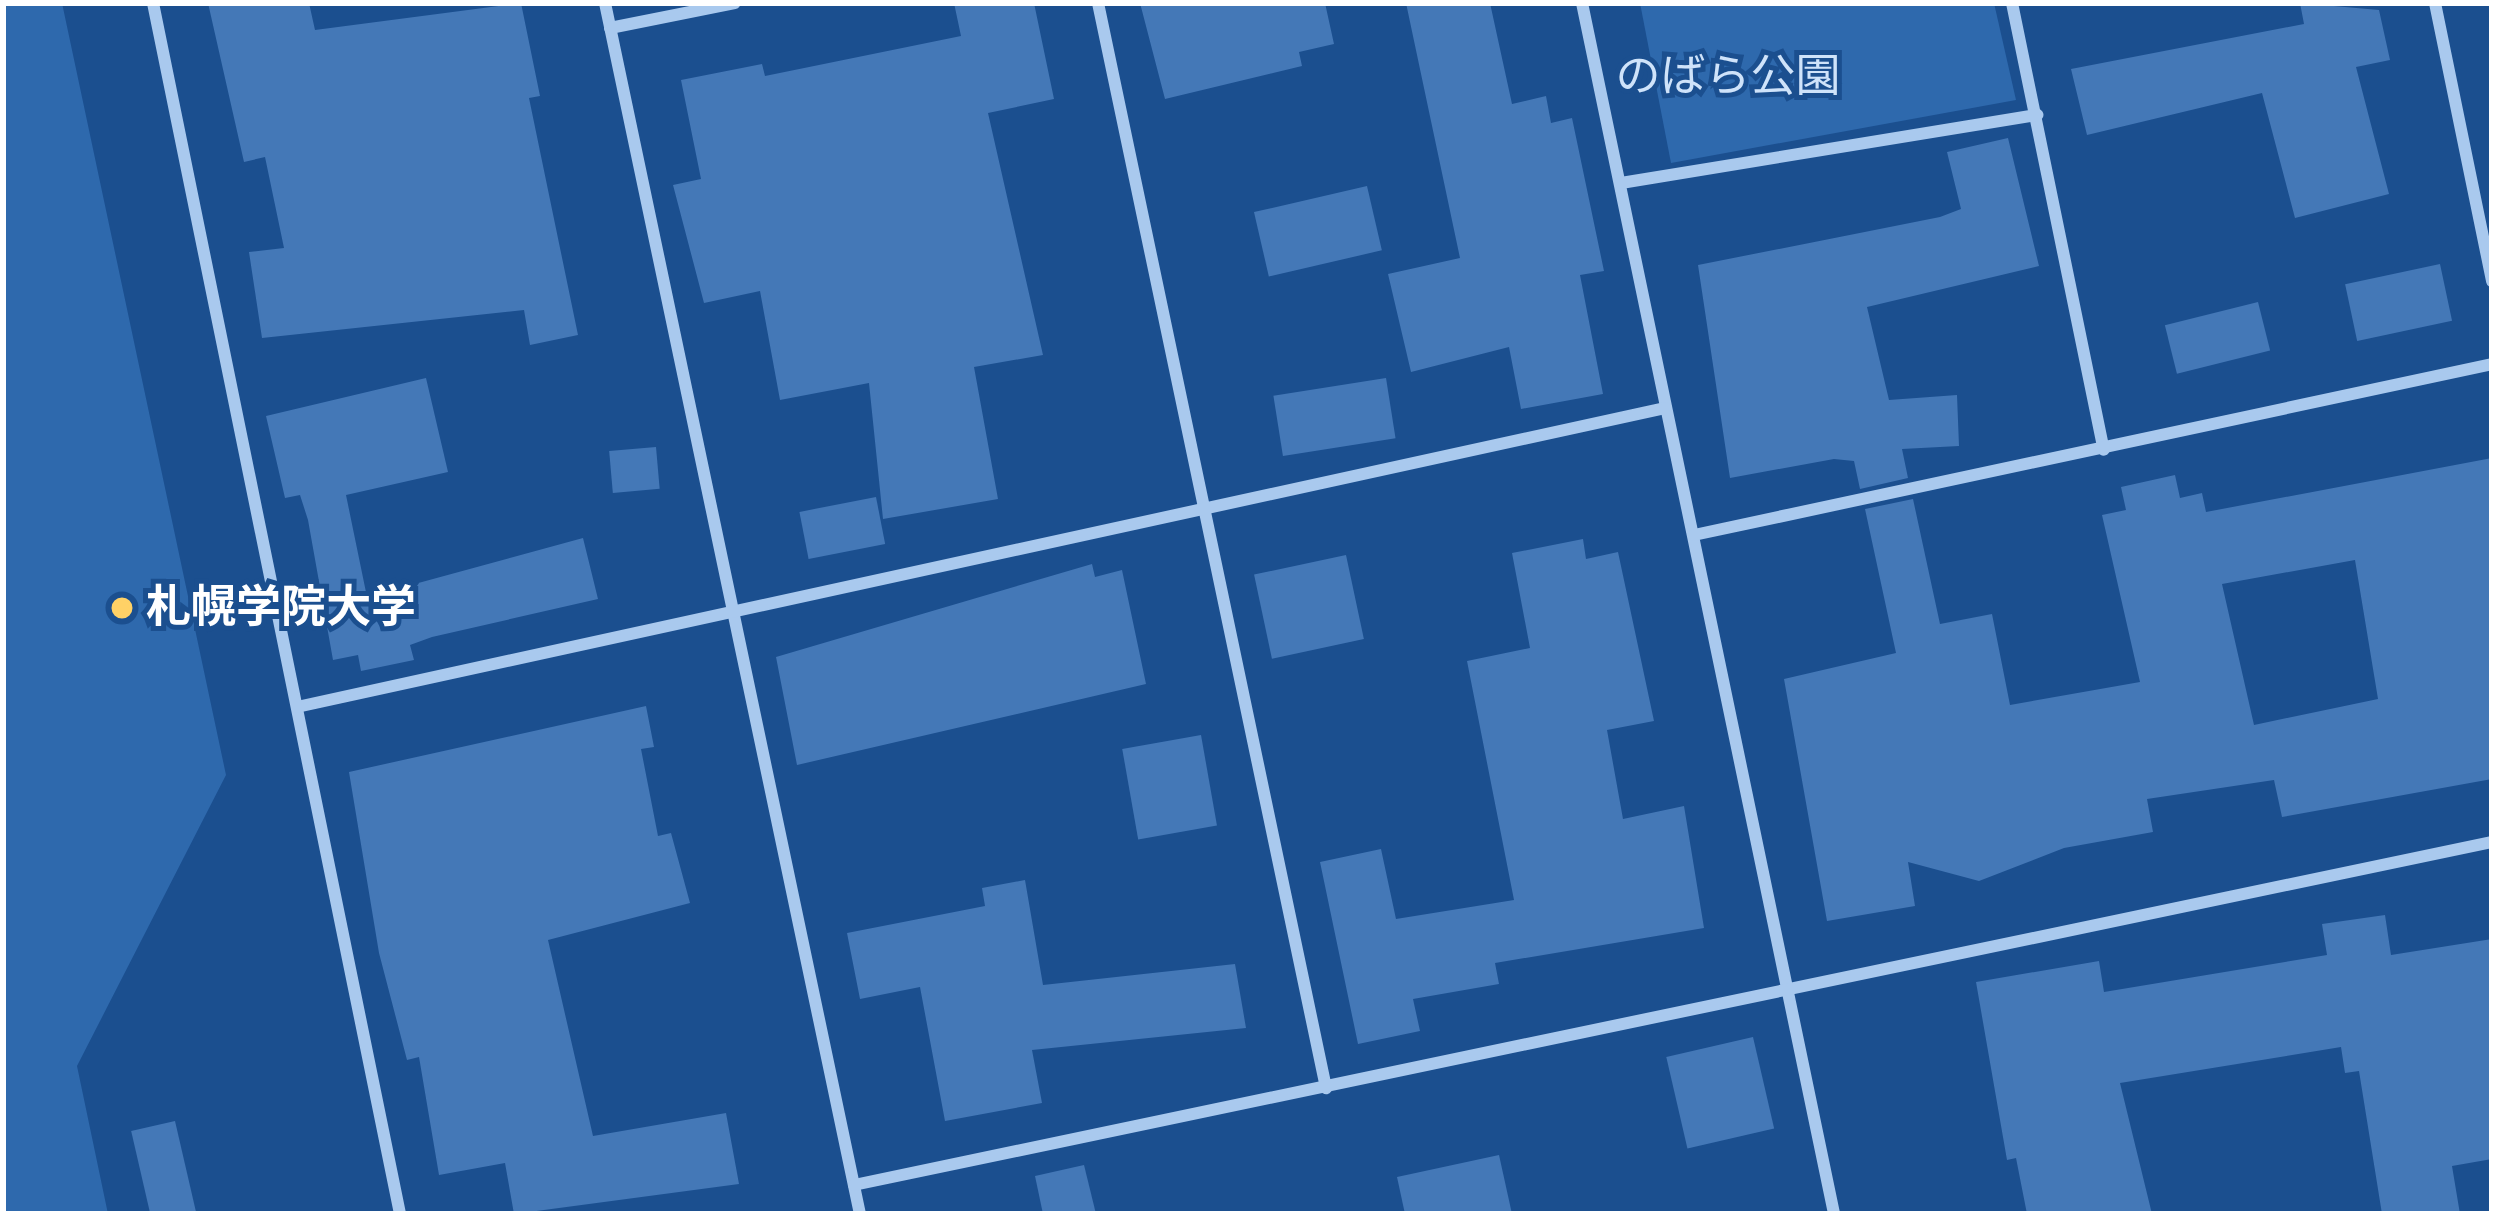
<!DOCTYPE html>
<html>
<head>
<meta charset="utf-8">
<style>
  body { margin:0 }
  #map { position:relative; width:2495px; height:1217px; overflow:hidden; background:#1b4f8f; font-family:Karla,"Noto Sans JP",sans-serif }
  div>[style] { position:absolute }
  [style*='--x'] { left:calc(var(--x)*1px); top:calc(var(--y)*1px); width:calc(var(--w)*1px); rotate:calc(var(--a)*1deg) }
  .green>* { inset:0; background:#2e69ad }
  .building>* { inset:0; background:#4478b7; transform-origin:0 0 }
  .street>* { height:12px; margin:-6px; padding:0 6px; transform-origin:6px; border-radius:6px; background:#a9c9ee }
  .dots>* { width:33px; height:33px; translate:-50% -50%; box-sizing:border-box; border:6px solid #1b4f8f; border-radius:50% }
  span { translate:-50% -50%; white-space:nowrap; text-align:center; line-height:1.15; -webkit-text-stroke:10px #1b4f8f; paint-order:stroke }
  .park-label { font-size:45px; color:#cfe3fa }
  .poi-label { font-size:45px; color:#fff; font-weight:700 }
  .left { translate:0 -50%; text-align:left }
  .frame { position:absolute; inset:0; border:6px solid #fff; pointer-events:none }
</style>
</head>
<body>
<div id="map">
  <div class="green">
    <i style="clip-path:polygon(3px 3px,62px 3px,226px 775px,77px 1066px,108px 1214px,3px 1214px)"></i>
    <i style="clip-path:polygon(1640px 3px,1994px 3px,2016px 100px,1671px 163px)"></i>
  </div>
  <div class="building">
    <i style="clip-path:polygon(208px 3px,309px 3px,315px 30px,521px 3px,540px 96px,529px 98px,578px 335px,530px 345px,524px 310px,262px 338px,249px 252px,284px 248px,265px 157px,244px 162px)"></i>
    <i style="clip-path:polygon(954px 3px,1034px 3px,1054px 99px,988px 113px,1043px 355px,974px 367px,998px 499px,883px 519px,869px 383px,780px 400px,760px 291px,704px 303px,673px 185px,701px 179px,681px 80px,762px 64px,765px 76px,961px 36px)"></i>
    <i style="clip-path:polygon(1140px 3px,1325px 3px,1334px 44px,1299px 52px,1302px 66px,1165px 99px)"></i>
    <i style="clip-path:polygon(1406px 3px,1490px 3px,1512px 104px,1546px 96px,1551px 123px,1572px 118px,1604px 271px,1580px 275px,1603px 394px,1521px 409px,1509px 347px,1411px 372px,1388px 274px,1460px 258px)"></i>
    <i style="clip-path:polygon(2300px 3px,2379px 10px,2390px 60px,2356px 67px,2389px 194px,2295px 218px,2262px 93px,2087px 135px,2071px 69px,2304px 24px)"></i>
    <i style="clip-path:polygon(2008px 138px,2039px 266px,1867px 307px,1889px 400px,1957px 395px,1959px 446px,1902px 449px,1908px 478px,1860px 489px,1854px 461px,1834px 459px,1730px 478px,1698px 265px,1940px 217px,1961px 209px,1947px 152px)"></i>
    <i style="left:1367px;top:186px;width:66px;height:116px;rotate:77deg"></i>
    <i style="left:2440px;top:264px;width:58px;height:97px;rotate:78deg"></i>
    <i style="left:2258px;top:302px;width:50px;height:96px;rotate:76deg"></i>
    <i style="clip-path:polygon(426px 378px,448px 472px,346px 495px,367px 597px,583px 538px,598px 599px,432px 637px,410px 645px,414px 660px,361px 671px,358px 655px,333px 660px,308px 520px,300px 495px,285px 498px,266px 416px)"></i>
    <i style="left:1386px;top:378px;width:61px;height:114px;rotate:81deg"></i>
    <i style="left:656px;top:447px;width:42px;height:47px;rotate:85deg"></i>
    <i style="clip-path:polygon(evenodd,2492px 458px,2492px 779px,2282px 817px,2274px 780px,2147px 799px,2153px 832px,2064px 848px,1979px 881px,1908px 862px,1915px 906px,1827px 921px,1784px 679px,1896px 653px,1865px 509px,1913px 499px,1940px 624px,1992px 614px,2010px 705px,2140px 682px,2102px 515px,2126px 510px,2121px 487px,2175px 475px,2180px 498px,2202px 493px,2206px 512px,2492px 458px,2355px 560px,2378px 699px,2254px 725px,2222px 584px,2355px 560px)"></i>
    <i style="left:876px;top:497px;width:48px;height:78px;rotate:79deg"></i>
    <i style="clip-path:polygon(1583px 539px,1586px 559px,1618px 552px,1654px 721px,1607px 730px,1623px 819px,1684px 806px,1704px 928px,1495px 963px,1499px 984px,1413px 999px,1420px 1031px,1358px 1044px,1320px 862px,1381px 849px,1396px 919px,1514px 900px,1467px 661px,1530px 648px,1512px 553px)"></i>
    <i style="left:1346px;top:555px;width:86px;height:94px;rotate:78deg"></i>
    <i style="clip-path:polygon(1092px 564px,1095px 577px,1122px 570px,1146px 684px,797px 765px,776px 657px)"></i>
    <i style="clip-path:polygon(646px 706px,654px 747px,641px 749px,658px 836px,671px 833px,690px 903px,548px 940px,593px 1136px,726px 1113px,739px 1184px,514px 1214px,505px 1163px,439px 1175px,419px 1057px,407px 1060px,379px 953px,349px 772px)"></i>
    <i style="left:1201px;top:735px;width:92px;height:80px;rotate:80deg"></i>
    <i style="clip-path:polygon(1025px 880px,1043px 985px,1235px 964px,1246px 1028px,1032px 1050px,1042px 1103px,945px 1121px,920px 987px,860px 999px,847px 933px,985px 906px,982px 888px)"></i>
    <i style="clip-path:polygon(2385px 915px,2391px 955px,2492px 939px,2492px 1159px,2452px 1166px,2460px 1214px,2382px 1214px,2359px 1071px,2345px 1073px,2341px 1047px,2120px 1083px,2152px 1214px,2027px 1214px,2016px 1158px,2007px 1160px,1976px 982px,2099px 961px,2104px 992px,2327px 955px,2322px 924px)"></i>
    <i style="left:1753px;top:1037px;width:94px;height:89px;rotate:77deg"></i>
    <i style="left:175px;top:1121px;width:95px;height:45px;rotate:77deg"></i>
    <i style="clip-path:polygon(1499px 1155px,1512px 1214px,1405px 1214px,1397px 1177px)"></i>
    <i style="clip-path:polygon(1084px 1165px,1096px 1214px,1043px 1214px,1035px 1176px)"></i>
  </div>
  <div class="street">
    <i style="--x:153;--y:3;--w:1236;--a:78.47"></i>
    <i style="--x:605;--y:3;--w:1238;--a:78.11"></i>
    <i style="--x:1098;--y:3;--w:1109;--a:78.13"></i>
    <i style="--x:1582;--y:3;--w:1237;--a:78.24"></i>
    <i style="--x:2012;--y:3;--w:456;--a:78.4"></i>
    <i style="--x:2435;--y:3;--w:284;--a:78.4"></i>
    <i style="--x:610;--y:28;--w:127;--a:-11.3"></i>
    <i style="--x:1621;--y:183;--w:422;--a:-9.3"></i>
    <i style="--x:1694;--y:535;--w:816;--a:-12.09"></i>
    <i style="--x:297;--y:707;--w:1400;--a:-12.33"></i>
    <i style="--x:854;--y:1185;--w:1674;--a:-11.83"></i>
  </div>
  <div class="dots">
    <i style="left:122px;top:608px;background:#ffd166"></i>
  </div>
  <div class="park-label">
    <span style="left:1728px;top:77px">のばら公園</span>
  </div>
  <div class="poi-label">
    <span class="left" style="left:146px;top:608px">札幌学院大学</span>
  </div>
  <div class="frame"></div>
</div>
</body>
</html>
